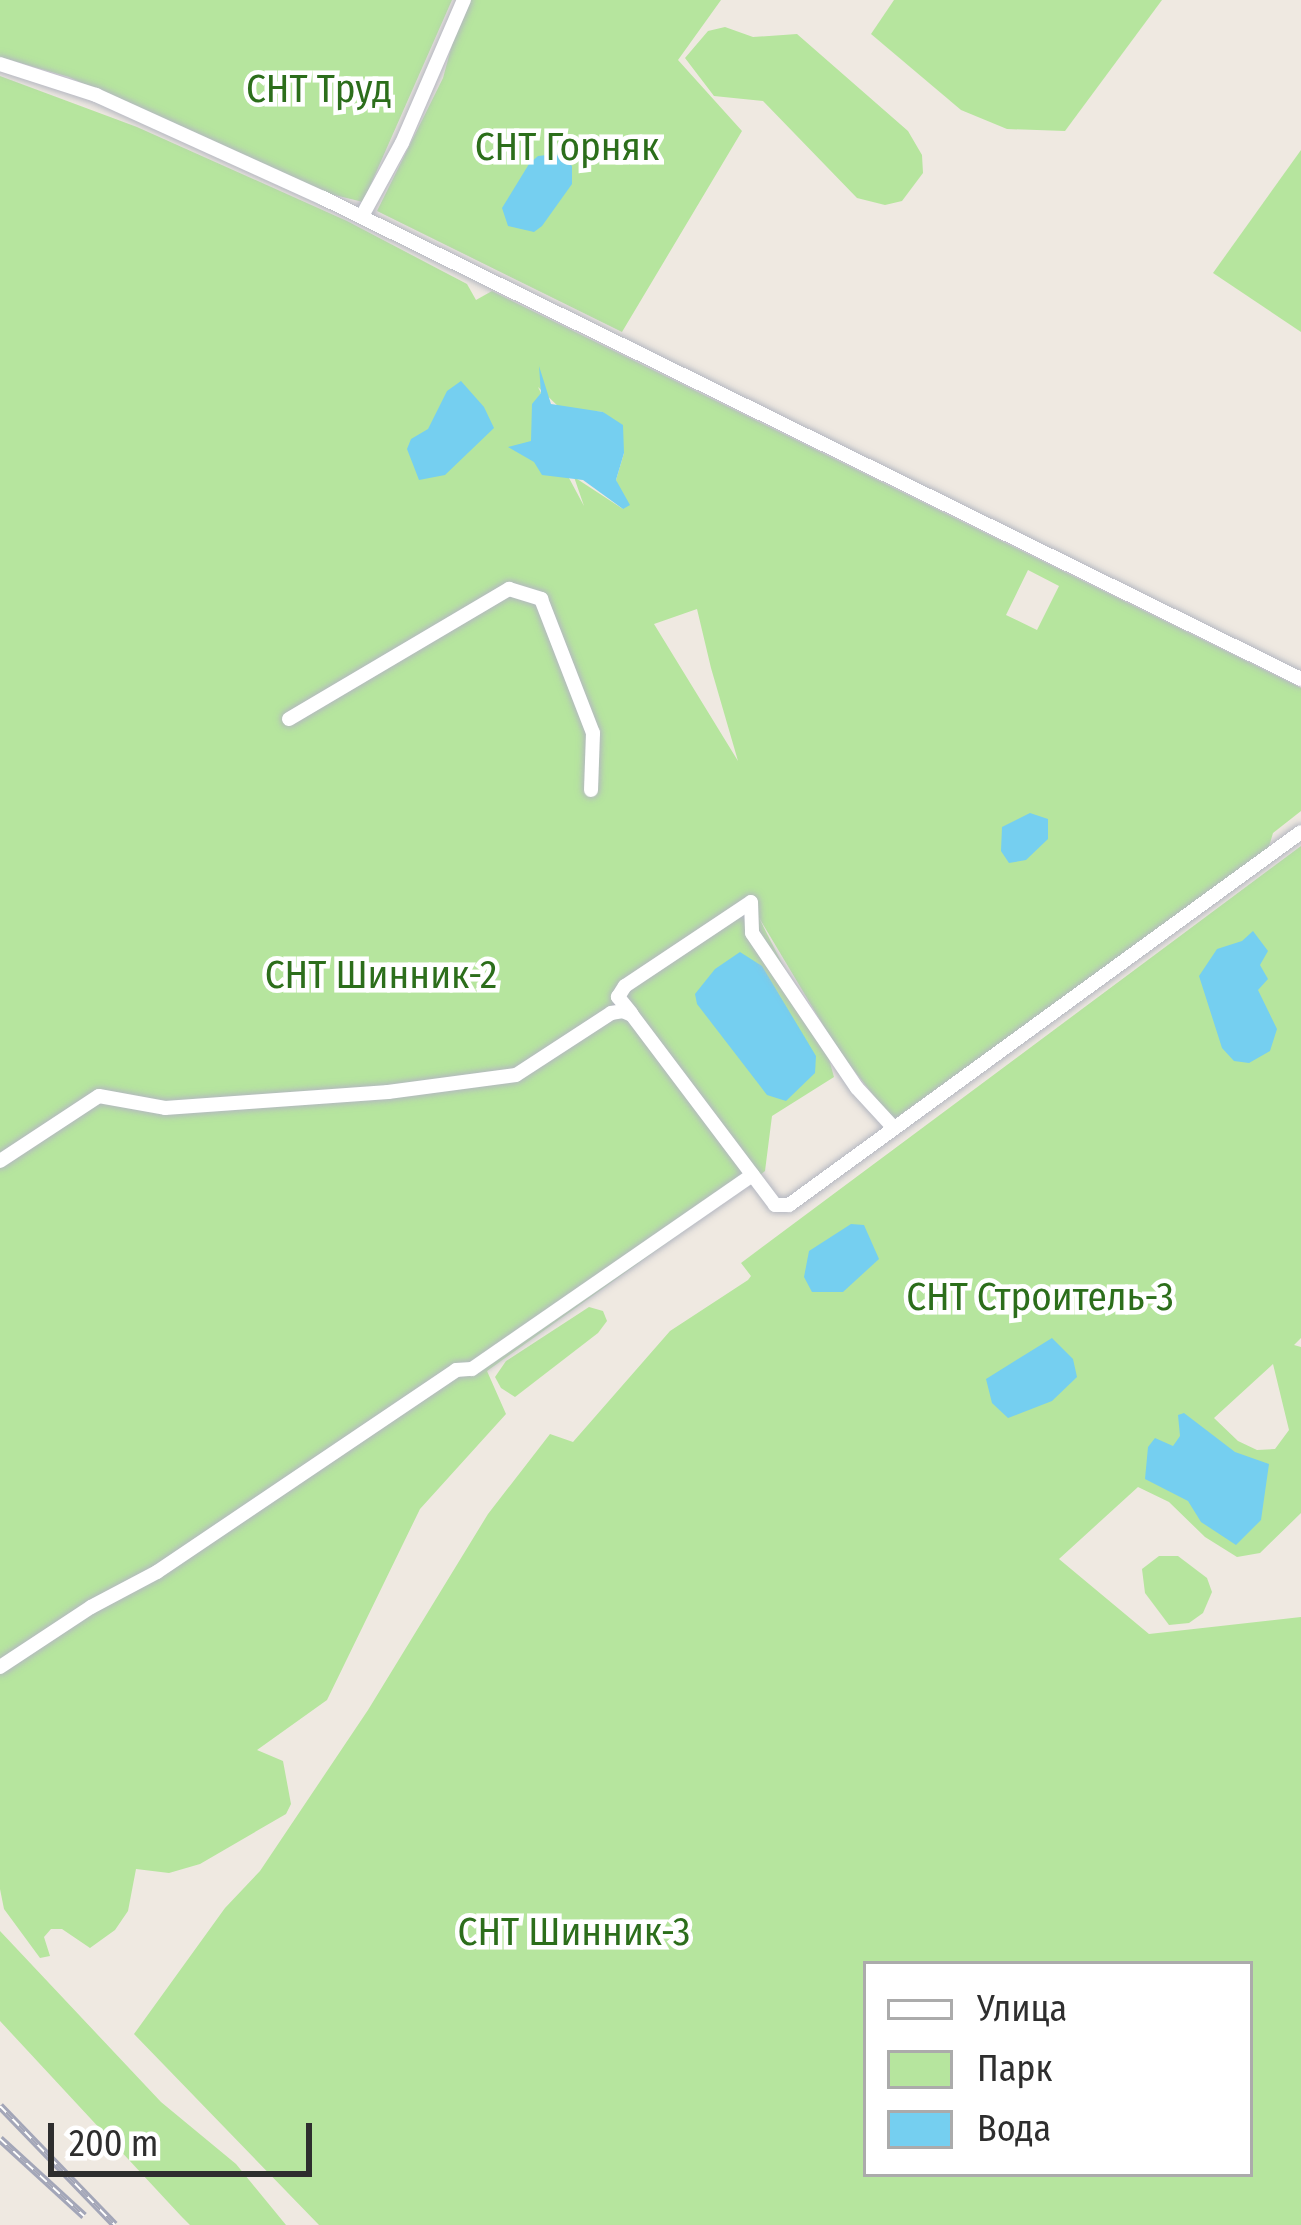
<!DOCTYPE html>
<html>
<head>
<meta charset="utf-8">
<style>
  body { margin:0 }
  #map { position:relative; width:1301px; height:2225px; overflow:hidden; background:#efe9e1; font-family:"Fira Sans Condensed",sans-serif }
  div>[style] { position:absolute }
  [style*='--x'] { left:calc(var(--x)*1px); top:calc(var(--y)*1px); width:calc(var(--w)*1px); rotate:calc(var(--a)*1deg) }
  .green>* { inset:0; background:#b6e59e }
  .water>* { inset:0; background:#75cff0 }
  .roads { filter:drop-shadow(0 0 3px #b4b7c1) drop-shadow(0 0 3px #b4b7c1) }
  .minor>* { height:14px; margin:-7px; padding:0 7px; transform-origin:7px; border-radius:7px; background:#fff }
  .rail>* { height:8px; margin-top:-4px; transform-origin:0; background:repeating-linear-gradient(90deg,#fff 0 9px,#a3a6b8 0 18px); box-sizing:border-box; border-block:3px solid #a3a6b8 }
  span { translate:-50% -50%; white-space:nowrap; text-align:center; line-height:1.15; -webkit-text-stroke:9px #fff; paint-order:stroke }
  .park-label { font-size:39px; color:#2c6e1b }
  .legend { position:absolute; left:863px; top:1961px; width:390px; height:216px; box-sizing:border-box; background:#fff; border:3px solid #ababab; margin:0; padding:15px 21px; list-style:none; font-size:36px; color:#2e2e2e }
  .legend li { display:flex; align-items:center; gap:24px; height:60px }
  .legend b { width:60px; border:3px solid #ababab }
  .scale { position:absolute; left:48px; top:2123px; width:264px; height:54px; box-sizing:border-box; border:6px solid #2e2e2e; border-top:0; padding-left:15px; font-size:36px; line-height:42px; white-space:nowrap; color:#2e2e2e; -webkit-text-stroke:9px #fff; paint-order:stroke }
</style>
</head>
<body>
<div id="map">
  <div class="green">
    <i style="clip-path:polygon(0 0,452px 0,363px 202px,318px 191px,69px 77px,0 57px)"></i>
    <i style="clip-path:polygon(464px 0,721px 0,678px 60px,742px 131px,622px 332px,377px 211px,443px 78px)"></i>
    <i style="clip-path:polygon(894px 0,1162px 0,1065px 131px,1007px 129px,961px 110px,871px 34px)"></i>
    <i style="clip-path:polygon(725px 27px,753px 37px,797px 34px,908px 131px,922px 155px,923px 173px,902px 201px,885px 205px,857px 198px,763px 101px,714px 96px,685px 58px,708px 31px)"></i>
    <i style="clip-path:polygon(evenodd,0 76px,137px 127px,347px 221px,467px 284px,476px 300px,492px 291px,508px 299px,1301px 688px,1301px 811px,1273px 833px,1268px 850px,893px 1120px,838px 1050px,758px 916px,827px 1052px,834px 1077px,772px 1116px,765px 1171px,751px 1183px,487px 1371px,506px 1414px,420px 1509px,327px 1700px,257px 1750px,283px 1761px,291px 1804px,286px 1814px,200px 1864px,169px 1873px,136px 1869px,128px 1911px,115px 1930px,90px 1948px,62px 1929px,51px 1929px,44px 1937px,50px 1956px,40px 1958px,4px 1909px,0 1889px,0 76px,538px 387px,560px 408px,603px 412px,624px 453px,616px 480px,623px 509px,574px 477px,584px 506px,532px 409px,541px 393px,538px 387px,0 76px,1028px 570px,1059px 586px,1037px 630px,1006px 615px,1028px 570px,0 76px,697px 609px,711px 668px,738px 761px,654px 624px,697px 609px)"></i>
    <i style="clip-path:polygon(1301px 150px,1301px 332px,1213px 273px)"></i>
    <i style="clip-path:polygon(evenodd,1301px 846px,1301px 1338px,1294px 1345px,1301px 1347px,1301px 1513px,1260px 1553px,1237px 1557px,1205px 1537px,1169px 1502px,1138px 1487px,1059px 1559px,1149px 1634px,1301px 1617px,1301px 2225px,319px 2225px,134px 2034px,225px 1908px,260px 1871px,368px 1710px,488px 1514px,550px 1434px,573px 1442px,670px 1331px,748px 1280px,751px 1276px,741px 1263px,1301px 846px,1273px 1364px,1289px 1430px,1275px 1449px,1257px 1450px,1238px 1441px,1214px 1418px,1273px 1364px,1301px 846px,866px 1964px,1250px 1964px,1250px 2174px,866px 2174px,866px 1964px)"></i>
    <i style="clip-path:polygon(589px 1307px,603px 1311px,607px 1321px,598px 1333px,515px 1397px,501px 1388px,495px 1377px,506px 1361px)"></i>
    <i style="clip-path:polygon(1159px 1556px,1178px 1556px,1207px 1578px,1212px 1592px,1203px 1613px,1189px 1623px,1169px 1625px,1145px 1593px,1142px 1569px)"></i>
    <i style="clip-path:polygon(0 1931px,161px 2102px,236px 2164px,286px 2225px,190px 2225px,181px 2216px,0 2021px)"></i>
  </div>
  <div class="water">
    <i style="clip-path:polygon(556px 154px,572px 166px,572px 184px,542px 226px,534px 232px,508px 226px,502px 208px,529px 164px,538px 156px)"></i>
    <i style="clip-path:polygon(539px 366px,551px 404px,603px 412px,623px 425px,624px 453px,616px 480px,630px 505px,623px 509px,583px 480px,542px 475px,534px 462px,508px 447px,531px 441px,532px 404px,541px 393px)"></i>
    <i style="clip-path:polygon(461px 381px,484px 407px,494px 428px,445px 475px,419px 480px,407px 449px,411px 439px,428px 429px,447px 391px)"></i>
    <i style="clip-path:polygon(1030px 813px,1048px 819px,1048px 839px,1026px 860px,1009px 863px,1001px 851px,1002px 827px)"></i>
    <i style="clip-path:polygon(1253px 931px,1268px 951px,1260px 965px,1268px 979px,1258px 990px,1277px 1029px,1270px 1051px,1249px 1063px,1234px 1061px,1222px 1048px,1199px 976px,1217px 949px,1242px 941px)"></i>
    <i style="clip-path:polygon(740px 952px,762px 966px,816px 1056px,815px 1073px,786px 1101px,767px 1095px,697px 1004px,695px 994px,715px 969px)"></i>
    <i style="clip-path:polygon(851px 1224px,864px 1225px,879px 1259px,843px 1292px,812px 1292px,804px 1277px,809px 1251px)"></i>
    <i style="clip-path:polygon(1052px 1338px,1073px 1359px,1077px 1377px,1052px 1401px,1008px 1418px,992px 1403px,986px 1379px)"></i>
    <i style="clip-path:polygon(1184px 1413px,1235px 1452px,1269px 1464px,1261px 1520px,1236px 1545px,1201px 1522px,1188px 1501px,1145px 1479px,1148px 1447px,1155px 1438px,1173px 1446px,1180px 1436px,1178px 1415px)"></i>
  </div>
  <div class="roads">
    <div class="minor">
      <i style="--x:0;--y:64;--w:101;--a:17.9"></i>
      <i style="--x:96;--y:95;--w:249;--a:24.4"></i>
      <i style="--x:323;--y:198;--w:1090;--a:26.19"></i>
      <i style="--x:362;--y:216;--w:83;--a:-61.3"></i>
      <i style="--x:402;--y:143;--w:156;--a:-66.6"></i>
      <i style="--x:289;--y:719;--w:256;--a:-30.6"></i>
      <i style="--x:509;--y:589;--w:34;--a:17"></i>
      <i style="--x:541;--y:599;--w:144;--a:68.8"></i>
      <i style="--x:593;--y:733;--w:57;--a:92"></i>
      <i style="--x:631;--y:1013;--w:21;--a:-129"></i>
      <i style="--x:618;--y:997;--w:13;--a:-58"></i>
      <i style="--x:625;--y:986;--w:151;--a:-33.7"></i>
      <i style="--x:751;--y:902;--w:31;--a:88"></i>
      <i style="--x:752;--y:933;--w:187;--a:55.9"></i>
      <i style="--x:857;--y:1088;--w:53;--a:47.3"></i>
      <i style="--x:0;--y:1161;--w:118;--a:-33.3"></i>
      <i style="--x:99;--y:1096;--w:67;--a:10.3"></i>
      <i style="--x:165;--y:1108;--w:224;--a:-4.1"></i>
      <i style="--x:388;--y:1092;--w:129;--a:-7.6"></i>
      <i style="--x:516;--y:1075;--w:113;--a:-33.1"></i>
      <i style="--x:611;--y:1013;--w:12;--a:-9"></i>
      <i style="--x:623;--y:1011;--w:10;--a:24"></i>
      <i style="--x:632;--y:1015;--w:238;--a:53"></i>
      <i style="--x:775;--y:1205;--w:14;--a:0"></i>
      <i style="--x:789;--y:1205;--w:633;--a:-36.07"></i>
      <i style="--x:0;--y:1667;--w:109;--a:-33.4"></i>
      <i style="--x:91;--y:1607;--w:75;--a:-27.9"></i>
      <i style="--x:157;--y:1572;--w:361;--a:-34"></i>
      <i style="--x:456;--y:1370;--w:16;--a:-4"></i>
      <i style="--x:472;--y:1369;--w:341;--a:-34.7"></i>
    </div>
  </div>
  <div class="rail">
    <i style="--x:0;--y:2106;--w:165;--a:46"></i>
    <i style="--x:0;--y:2139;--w:114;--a:42.5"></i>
  </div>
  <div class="park-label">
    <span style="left:319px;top:89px">СНТ Труд</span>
    <span style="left:567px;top:147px">СНТ Горняк</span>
    <span style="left:381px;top:975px">СНТ Шинник-2</span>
    <span style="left:1040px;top:1297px">СНТ Строитель-3</span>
    <span style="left:574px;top:1932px">СНТ Шинник-3</span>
  </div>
  <ul class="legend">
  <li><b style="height:15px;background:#fff"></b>Улица</li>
  <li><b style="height:33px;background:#b6e59e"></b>Парк</li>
  <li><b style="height:33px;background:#75cff0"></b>Вода</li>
  </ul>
  <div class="scale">200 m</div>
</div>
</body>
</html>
